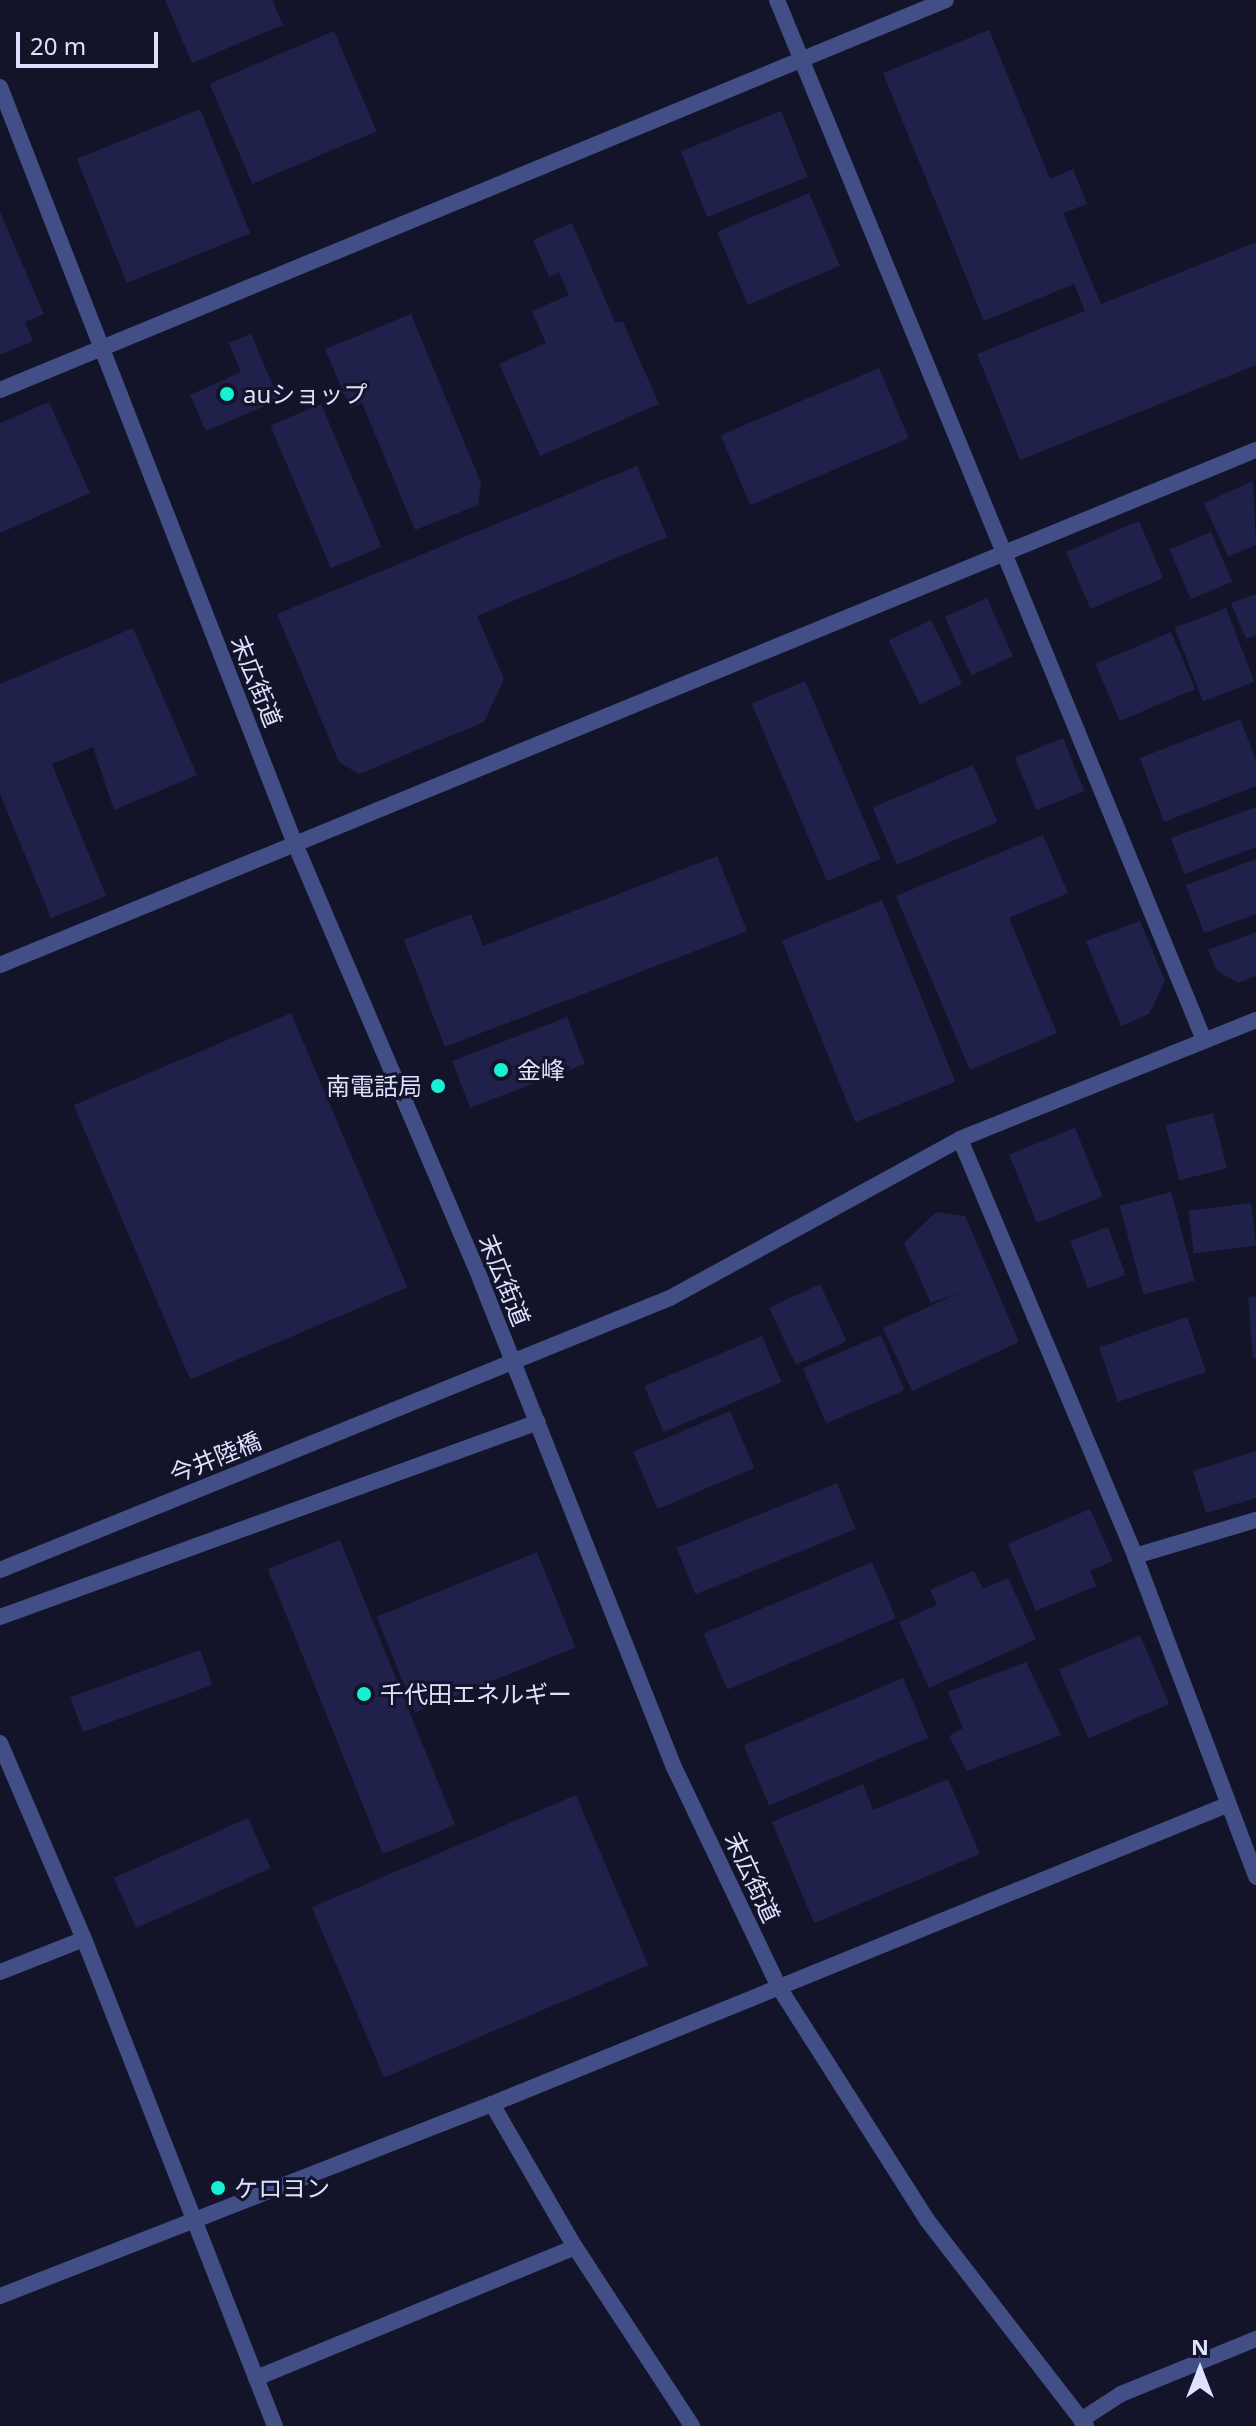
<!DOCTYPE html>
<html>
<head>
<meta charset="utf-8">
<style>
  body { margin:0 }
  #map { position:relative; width:1256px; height:2426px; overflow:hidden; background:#13142a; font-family:"Noto Sans","Noto Sans JP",sans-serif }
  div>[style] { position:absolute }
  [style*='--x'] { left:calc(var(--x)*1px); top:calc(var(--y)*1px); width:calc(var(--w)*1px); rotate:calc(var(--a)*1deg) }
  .building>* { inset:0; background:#20214a; transform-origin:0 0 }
  .service>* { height:16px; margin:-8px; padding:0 8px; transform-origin:8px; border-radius:8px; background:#414f86 }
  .minor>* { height:16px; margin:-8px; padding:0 8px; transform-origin:8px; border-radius:8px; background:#414f86 }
  .tertiary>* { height:16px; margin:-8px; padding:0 8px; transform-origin:8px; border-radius:8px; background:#414f86 }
  .dots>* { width:22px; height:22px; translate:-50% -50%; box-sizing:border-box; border:4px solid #13142a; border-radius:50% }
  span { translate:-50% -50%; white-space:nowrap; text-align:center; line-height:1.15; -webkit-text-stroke:6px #13142a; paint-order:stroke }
  .poi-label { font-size:24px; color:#dee1fd }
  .left { translate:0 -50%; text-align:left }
  .right { translate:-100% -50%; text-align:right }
  .street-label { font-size:24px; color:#dee1fd }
  .north { position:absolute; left:1160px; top:2330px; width:80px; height:80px; -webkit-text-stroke:6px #13142a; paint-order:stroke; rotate:0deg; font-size:22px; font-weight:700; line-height:32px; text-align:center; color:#dee1fd }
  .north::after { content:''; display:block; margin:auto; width:28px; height:36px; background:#dee1fd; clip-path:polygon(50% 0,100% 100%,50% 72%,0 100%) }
  .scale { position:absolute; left:16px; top:32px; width:142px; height:36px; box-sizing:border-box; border:4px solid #dee1fd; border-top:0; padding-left:10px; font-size:24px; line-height:28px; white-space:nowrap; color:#dee1fd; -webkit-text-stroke:6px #13142a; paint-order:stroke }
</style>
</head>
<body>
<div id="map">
  <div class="building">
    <i style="clip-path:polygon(165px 0,272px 0,283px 25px,192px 63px)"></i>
    <i style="clip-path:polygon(989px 30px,1050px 179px,1073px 169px,1087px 204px,1063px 213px,1101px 304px,1256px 242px,1256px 365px,1020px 460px,977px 354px,1085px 311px,1074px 284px,984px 321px,883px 73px)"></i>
    <i style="left:334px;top:31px;width:109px;height:135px;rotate:67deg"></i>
    <i style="left:200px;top:109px;width:134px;height:133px;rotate:68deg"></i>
    <i style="left:781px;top:111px;width:71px;height:108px;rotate:68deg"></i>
    <i style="left:809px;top:193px;width:79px;height:100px;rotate:67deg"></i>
    <i style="clip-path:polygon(0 212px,44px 314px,25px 322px,33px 341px,0 355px)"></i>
    <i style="clip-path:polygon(572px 223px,615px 322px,623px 322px,659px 404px,540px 456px,499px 364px,546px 343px,532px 311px,569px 295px,559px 272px,549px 277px,533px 240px)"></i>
    <i style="clip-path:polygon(411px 314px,481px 483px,478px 505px,415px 530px,362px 403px,350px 408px,325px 349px)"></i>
    <i style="clip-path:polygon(251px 334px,279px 400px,206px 431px,190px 395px,241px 372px,229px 343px)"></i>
    <i style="left:879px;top:368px;width:76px;height:172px;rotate:67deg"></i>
    <i style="clip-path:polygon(49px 402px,90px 493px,0 533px,0 423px)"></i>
    <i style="left:321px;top:404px;width:155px;height:55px;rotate:67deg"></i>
    <i style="clip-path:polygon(637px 466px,667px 537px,477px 616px,504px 679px,484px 722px,359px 774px,339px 762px,277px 614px)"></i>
    <i style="clip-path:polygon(1253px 481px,1256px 545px,1228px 557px,1204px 503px)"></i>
    <i style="left:1139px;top:521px;width:62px;height:79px;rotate:67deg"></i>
    <i style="left:1211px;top:532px;width:54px;height:45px;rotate:67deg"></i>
    <i style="clip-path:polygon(1256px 594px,1256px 635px,1246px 639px,1231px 603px)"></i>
    <i style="left:987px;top:598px;width:64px;height:46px;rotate:66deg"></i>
    <i style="left:1226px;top:608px;width:79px;height:55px;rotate:69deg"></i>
    <i style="left:931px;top:620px;width:71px;height:47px;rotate:64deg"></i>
    <i style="clip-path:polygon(133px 628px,197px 775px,114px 810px,93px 747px,52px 764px,106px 896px,51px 918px,0 794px,0 684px)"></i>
    <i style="left:1171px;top:632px;width:62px;height:82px;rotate:67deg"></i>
    <i style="left:805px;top:681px;width:193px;height:58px;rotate:67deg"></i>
    <i style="clip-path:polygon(1240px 719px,1256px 760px,1256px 786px,1164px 822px,1140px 758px)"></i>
    <i style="left:1063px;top:738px;width:57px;height:52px;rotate:68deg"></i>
    <i style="left:973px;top:765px;width:62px;height:109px;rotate:67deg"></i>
    <i style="clip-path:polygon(1256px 807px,1256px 847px,1184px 874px,1171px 838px)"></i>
    <i style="clip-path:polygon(1043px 835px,1068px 893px,1009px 918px,1057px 1033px,970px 1070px,896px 896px)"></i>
    <i style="clip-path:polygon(717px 856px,747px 931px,513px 1021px,509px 1012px,512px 1021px,445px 1047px,404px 940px,471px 914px,483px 946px)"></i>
    <i style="clip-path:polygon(1256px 859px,1256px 914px,1204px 933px,1186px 885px)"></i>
    <i style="left:882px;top:900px;width:196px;height:108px;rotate:68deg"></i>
    <i style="clip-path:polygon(1140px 921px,1165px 981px,1149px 1014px,1121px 1026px,1086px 941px)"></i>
    <i style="clip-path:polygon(1256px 932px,1256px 976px,1238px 983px,1217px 971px,1208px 950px)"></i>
    <i style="left:291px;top:1013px;width:298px;height:236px;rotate:67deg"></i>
    <i style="left:567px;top:1017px;width:50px;height:123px;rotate:69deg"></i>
    <i style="left:1213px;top:1113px;width:57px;height:49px;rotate:76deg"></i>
    <i style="left:1075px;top:1128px;width:74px;height:71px;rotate:68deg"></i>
    <i style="left:1171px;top:1192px;width:92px;height:53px;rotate:75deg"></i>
    <i style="left:1251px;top:1203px;width:43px;height:63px;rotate:83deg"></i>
    <i style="clip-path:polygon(936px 1212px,965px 1216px,1019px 1342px,912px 1391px,883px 1328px,962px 1291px,931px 1303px,904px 1243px)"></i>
    <i style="left:1108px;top:1227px;width:51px;height:40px;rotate:70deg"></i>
    <i style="left:820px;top:1284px;width:63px;height:56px;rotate:65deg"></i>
    <i style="clip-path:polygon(1256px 1296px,1256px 1358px,1253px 1358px,1248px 1297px)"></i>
    <i style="left:1187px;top:1317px;width:58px;height:93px;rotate:71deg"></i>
    <i style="left:881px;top:1335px;width:60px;height:85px;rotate:67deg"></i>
    <i style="left:762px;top:1336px;width:50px;height:128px;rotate:67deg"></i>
    <i style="left:730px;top:1411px;width:62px;height:105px;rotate:67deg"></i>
    <i style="clip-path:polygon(1256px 1451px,1256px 1498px,1206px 1513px,1193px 1471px)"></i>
    <i style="left:837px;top:1483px;width:50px;height:173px;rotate:68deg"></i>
    <i style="clip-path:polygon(1090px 1509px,1113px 1561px,1090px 1571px,1096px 1586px,1036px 1611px,1008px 1544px)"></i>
    <i style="left:340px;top:1540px;width:307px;height:78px;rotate:68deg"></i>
    <i style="left:537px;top:1552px;width:103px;height:173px;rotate:68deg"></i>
    <i style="left:872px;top:1562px;width:61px;height:183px;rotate:67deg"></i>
    <i style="clip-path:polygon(974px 1571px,983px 1589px,1008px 1578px,1036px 1639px,929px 1688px,899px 1622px,937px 1605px,930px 1590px)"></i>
    <i style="left:1140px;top:1635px;width:75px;height:88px;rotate:67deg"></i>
    <i style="left:200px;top:1650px;width:37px;height:138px;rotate:70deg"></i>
    <i style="clip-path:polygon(1026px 1662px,1061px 1735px,967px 1771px,949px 1736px,963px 1728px,948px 1692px)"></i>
    <i style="left:903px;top:1678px;width:65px;height:173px;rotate:67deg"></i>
    <i style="clip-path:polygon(948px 1779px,980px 1854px,814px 1923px,772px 1822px,863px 1784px,873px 1810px)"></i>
    <i style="left:576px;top:1795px;width:185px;height:287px;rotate:67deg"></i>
    <i style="left:248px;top:1818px;width:55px;height:147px;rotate:66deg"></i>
  </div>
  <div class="service">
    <i style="--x:0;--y:1972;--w:90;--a:-21.4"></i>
    <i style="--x:256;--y:2378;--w:345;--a:-22.3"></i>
  </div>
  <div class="minor">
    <i style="--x:777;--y:0;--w:1124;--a:67.68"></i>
    <i style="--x:0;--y:390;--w:1023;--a:-22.4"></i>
    <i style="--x:0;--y:965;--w:1357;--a:-22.3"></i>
    <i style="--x:960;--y:1139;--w:452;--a:67.2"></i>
    <i style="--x:1135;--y:1556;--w:343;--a:69.3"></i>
    <i style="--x:1135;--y:1556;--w:126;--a:-16.6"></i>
    <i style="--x:0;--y:1617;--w:572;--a:-19.92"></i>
    <i style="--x:0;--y:1743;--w:213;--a:66.8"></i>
    <i style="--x:84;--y:1939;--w:523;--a:68.59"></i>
    <i style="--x:492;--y:2104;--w:165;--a:59.9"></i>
    <i style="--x:575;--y:2247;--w:214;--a:56.8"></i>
    <i style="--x:0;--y:2296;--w:528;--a:-21.32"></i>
    <i style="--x:492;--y:2104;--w:793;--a:-22.14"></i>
    <i style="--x:1081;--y:2420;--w:48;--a:-33"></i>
    <i style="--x:1121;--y:2394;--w:146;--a:-22.2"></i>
  </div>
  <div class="tertiary">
    <i style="--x:0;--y:87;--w:812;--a:68.71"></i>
    <i style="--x:295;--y:844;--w:475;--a:66.9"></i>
    <i style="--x:481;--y:1281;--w:521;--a:68.36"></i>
    <i style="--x:673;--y:1765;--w:248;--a:64.5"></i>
    <i style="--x:780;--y:1989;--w:274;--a:57.5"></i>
    <i style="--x:927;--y:2220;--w:260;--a:52.3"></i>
    <i style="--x:0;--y:1570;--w:723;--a:-22.1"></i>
    <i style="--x:670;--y:1298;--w:331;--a:-28.7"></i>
    <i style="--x:960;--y:1139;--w:319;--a:-21.9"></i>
  </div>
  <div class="dots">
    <i style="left:227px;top:394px;background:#16f1d3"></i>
    <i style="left:501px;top:1070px;background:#16f1d3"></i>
    <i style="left:438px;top:1086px;background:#16f1d3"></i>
    <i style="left:364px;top:1694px;background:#16f1d3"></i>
    <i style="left:218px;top:2188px;background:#16f1d3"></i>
  </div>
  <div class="poi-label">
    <span class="left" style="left:243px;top:394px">auショップ</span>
    <span class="left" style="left:517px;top:1070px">金峰</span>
    <span class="right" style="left:422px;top:1086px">南電話局</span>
    <span class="left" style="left:380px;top:1694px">千代田エネルギー</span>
    <span class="left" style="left:234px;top:2188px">ケロヨン</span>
  </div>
  <div class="street-label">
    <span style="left:257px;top:681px;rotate:68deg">末広街道</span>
    <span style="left:505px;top:1280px;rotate:68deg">末広街道</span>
    <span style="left:215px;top:1457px;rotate:-22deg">今井陸橋</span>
    <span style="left:753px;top:1877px;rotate:65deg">末広街道</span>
  </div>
  <div class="north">N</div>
  <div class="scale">20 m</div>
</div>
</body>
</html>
